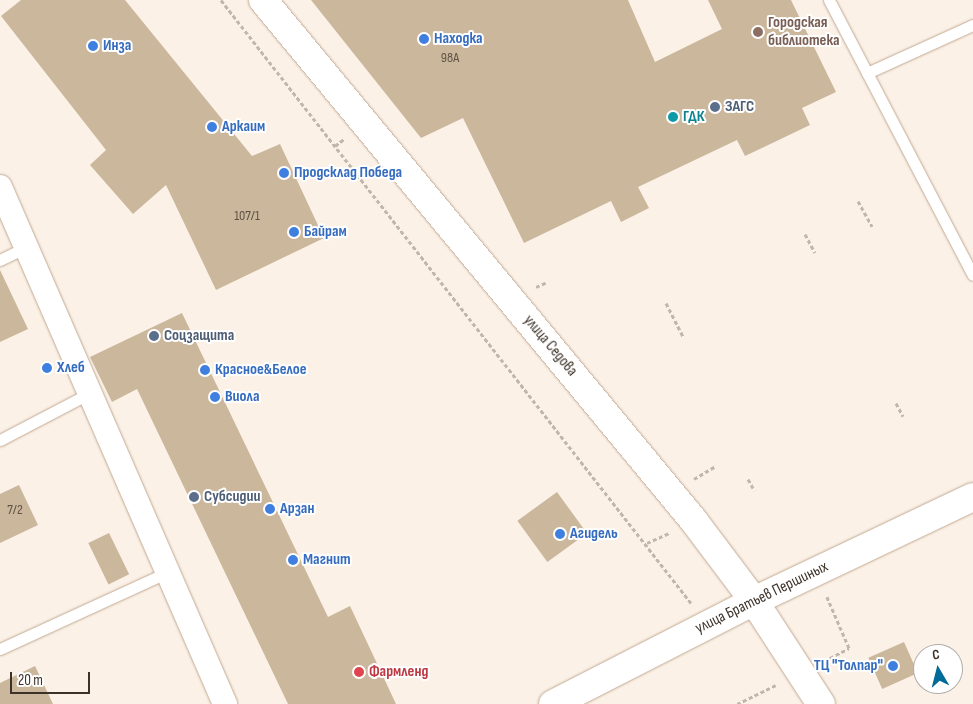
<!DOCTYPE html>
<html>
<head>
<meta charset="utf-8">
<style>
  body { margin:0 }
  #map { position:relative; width:973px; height:704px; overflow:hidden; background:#fbf1e7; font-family:"Sofia Sans Condensed",sans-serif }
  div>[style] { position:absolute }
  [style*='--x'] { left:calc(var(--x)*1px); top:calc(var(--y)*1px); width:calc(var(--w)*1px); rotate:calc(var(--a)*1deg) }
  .building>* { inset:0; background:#cbb79c; transform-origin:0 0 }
  .path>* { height:3px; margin-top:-1.5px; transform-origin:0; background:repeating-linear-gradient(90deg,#c0b6ac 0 4px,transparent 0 6.5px) }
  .roads { filter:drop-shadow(0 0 1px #c2a992) drop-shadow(0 0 1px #c2a992) }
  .service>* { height:11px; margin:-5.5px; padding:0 5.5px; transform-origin:5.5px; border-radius:5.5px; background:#fff }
  .minor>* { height:24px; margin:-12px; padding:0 12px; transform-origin:12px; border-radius:12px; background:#fff }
  .tertiary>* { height:28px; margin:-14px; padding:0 14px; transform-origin:14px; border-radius:14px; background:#fff }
  .secondary>* { height:28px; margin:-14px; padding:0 14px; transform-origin:14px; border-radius:14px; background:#fff }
  .dots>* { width:14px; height:14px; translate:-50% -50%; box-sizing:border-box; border:2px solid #fff; border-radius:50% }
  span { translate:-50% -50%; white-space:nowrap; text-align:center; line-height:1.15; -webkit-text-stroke:4px #fff; paint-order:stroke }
  .number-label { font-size:14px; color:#605346 }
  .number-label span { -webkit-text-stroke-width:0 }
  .education-label { font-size:16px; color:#785e54; font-weight:700 }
  .left { translate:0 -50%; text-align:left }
  .shop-label { font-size:16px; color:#366cbe; font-weight:700 }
  .right { translate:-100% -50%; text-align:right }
  .service-label { font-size:16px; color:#4e5e75; font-weight:700 }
  .culture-label { font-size:16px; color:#0d838f; font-weight:700 }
  .street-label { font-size:16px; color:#3c3229 }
  .health-label { font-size:16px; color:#be3a42; font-weight:700 }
  .north { position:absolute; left:913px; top:644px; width:50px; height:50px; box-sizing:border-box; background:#fff; border:1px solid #b1ada9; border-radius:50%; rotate:352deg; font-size:14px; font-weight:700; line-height:20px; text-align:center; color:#3c3229 }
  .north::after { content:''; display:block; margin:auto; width:18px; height:22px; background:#016b99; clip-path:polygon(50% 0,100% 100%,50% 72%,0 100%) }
  .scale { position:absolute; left:10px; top:672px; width:80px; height:22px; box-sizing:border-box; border:2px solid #3c3229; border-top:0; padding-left:6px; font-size:15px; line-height:18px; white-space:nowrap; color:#3c3229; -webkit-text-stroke:4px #fff; paint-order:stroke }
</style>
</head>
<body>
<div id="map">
  <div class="building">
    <i style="clip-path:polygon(21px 0,125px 0,252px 156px,280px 144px,324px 238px,216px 290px,166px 185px,133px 214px,90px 165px,106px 150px,1px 16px)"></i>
    <i style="clip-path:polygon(311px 0,628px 0,655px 62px,722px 29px,708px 0,791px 0,836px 92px,802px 108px,810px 125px,745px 156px,737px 140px,638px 187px,649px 208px,621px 222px,611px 201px,524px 243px,463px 118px,421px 138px)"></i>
    <i style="clip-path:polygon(0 270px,28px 329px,0 342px)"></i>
    <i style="clip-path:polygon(182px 313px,328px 617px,350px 606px,396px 704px,288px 704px,137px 389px,112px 402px,90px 357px)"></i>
    <i style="clip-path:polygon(19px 485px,38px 525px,0 543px,0 494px)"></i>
    <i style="left:557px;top:492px;width:51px;height:49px;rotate:54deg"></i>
    <i style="left:109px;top:533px;width:46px;height:23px;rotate:64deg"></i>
    <i style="left:904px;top:642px;width:34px;height:39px;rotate:66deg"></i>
    <i style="clip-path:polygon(35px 666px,53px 704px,0 704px,0 683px)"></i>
  </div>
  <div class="path">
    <i style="--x:221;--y:0;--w:765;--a:52.07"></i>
    <i style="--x:335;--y:146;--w:11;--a:-38"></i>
    <i style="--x:858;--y:201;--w:29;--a:61"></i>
    <i style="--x:805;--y:234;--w:21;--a:62"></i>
    <i style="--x:536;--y:287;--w:12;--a:-24"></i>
    <i style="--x:666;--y:303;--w:37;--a:63"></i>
    <i style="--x:896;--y:403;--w:15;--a:62"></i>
    <i style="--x:694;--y:479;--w:26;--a:-31"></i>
    <i style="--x:748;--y:479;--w:13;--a:61"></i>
    <i style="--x:647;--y:543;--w:24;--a:-24"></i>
    <i style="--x:824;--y:661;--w:28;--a:-27"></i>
    <i style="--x:849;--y:648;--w:56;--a:-113.3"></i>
    <i style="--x:737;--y:704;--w:43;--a:-26"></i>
  </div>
  <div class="roads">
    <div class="service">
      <i style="--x:829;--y:0;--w:310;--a:62.4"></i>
      <i style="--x:867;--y:73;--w:116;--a:-24.4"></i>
      <i style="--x:0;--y:260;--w:32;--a:-26"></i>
      <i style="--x:0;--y:440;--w:99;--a:-27.6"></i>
      <i style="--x:0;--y:649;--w:183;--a:-24.6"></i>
    </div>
    <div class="minor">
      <i style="--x:0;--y:187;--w:564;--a:66.48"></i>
    </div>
    <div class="tertiary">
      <i style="--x:553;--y:704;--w:226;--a:-27.1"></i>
      <i style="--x:754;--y:601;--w:242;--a:-25.4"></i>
    </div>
    <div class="secondary">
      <i style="--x:263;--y:0;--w:676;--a:50.4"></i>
      <i style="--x:694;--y:521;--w:100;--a:53.1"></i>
      <i style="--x:754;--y:601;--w:123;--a:57"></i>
    </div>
  </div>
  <div class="dots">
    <i style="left:758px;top:32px;background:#8d6e63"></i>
    <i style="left:424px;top:39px;background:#3f7fe0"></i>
    <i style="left:93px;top:46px;background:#3f7fe0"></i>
    <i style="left:715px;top:107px;background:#5c6f8a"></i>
    <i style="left:673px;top:117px;background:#0f9aa8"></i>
    <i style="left:212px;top:127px;background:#3f7fe0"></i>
    <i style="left:284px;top:173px;background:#3f7fe0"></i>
    <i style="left:294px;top:232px;background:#3f7fe0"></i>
    <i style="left:154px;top:336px;background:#5c6f8a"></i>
    <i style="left:47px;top:368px;background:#3f7fe0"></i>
    <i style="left:205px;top:370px;background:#3f7fe0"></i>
    <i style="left:215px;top:397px;background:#3f7fe0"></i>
    <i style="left:194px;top:497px;background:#5c6f8a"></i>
    <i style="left:270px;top:509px;background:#3f7fe0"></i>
    <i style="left:560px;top:534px;background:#3f7fe0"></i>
    <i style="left:293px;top:560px;background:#3f7fe0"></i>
    <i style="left:893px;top:666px;background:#3f7fe0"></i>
    <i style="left:359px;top:672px;background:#e0444e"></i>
  </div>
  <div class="number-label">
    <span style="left:450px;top:58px">98А</span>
    <span style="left:247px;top:216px">107/1</span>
    <span style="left:15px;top:510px">7/2</span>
  </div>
  <div class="education-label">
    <span class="left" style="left:768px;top:32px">Городская<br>библиотека</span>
  </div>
  <div class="shop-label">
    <span class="left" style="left:434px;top:39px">Находка</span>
    <span class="left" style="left:103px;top:46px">Инза</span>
    <span class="left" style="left:222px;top:127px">Аркаим</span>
    <span class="left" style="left:294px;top:173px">Продсклад Победа</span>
    <span class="left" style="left:304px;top:232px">Байрам</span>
    <span class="left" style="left:57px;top:368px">Хлеб</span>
    <span class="left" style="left:215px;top:370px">Красное&amp;Белое</span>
    <span class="left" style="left:225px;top:397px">Виола</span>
    <span class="left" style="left:280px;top:509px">Арзан</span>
    <span class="left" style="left:570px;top:534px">Агидель</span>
    <span class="left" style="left:303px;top:560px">Магнит</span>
    <span class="right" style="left:883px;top:666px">ТЦ "Толпар"</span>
  </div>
  <div class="service-label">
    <span class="left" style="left:725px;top:107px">ЗАГС</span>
    <span class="left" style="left:164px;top:336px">Соцзащита</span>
    <span class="left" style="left:204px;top:497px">Субсидии</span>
  </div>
  <div class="culture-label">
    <span class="left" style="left:683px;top:117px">ГДК</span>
  </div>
  <div class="street-label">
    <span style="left:550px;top:346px;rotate:50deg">улица Седова</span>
    <span style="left:762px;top:598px;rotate:-26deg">улица Братьев Першиных</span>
  </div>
  <div class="health-label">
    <span class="left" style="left:369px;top:672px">Фармленд</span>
  </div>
  <div class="north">С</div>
  <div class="scale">20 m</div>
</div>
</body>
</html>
